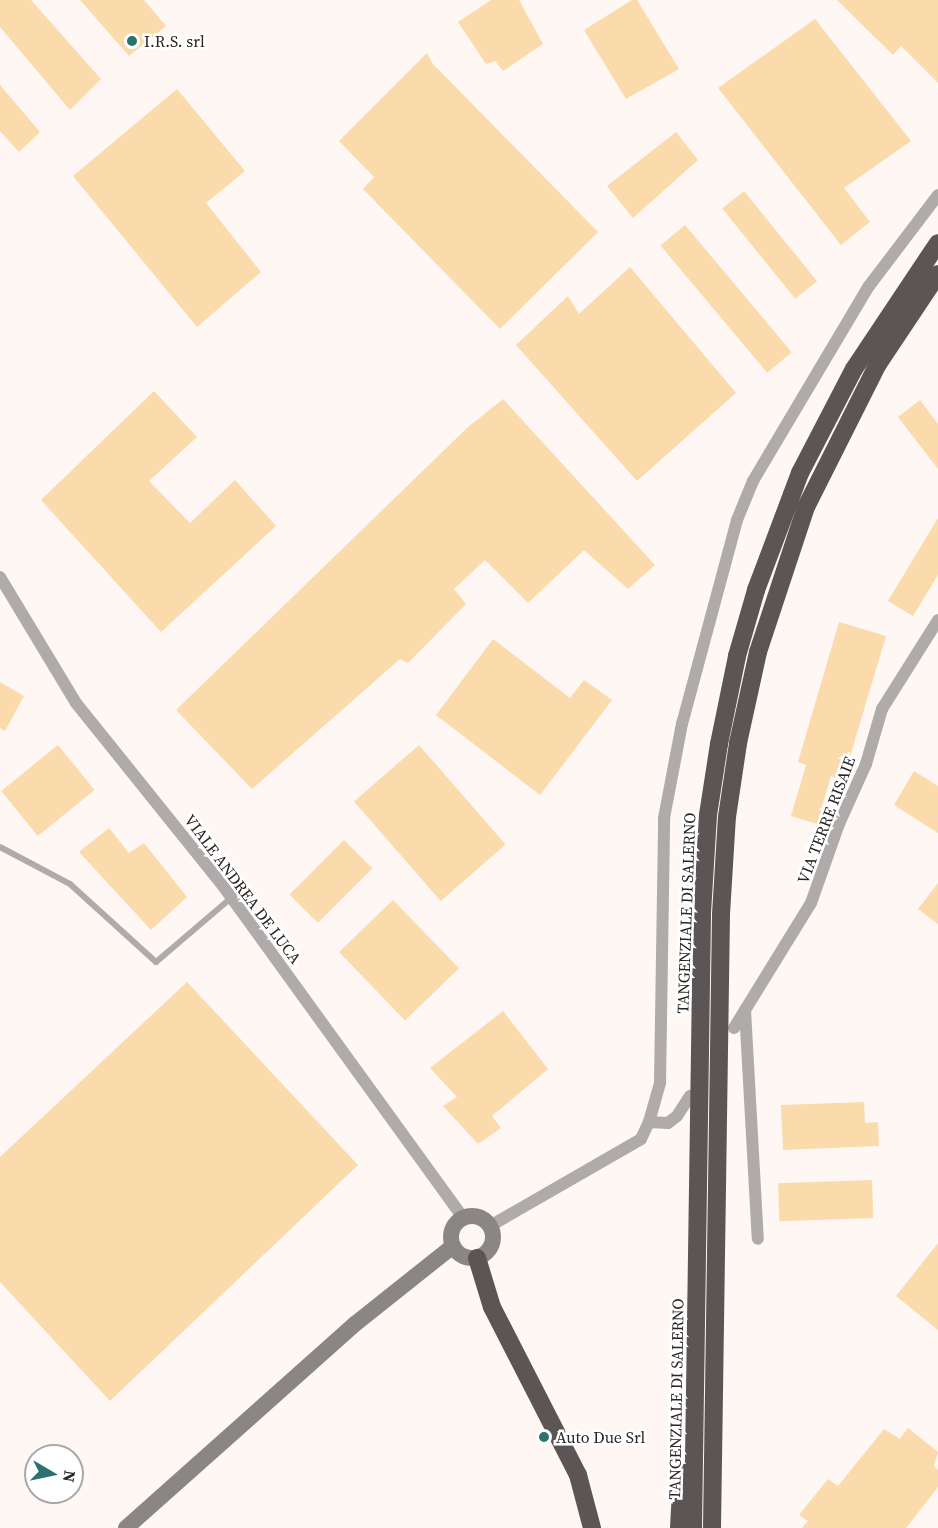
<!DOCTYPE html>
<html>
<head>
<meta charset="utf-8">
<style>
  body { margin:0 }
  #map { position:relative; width:938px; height:1528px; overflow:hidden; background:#fef7f4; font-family:"Source Serif 4",serif }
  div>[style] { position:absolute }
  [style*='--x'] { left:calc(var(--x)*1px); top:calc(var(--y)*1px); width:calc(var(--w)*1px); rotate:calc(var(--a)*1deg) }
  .building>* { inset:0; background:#fbdaac; transform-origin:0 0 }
  .lane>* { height:6px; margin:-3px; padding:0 3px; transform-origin:3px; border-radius:3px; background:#afabab }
  .street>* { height:12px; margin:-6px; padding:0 6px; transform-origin:6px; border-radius:6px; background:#afabab }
  .secondary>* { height:16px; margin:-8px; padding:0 8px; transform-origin:8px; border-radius:8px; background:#8b8686 }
  .secondary>.ring { margin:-8px; padding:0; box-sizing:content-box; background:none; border:16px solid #8b8686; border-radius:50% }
  .highway>* { height:18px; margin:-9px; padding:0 9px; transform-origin:9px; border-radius:9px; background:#5c5555 }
  .dots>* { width:16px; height:16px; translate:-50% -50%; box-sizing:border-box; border:3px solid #fff; border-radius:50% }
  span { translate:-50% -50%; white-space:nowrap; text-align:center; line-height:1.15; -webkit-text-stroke:5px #fff; paint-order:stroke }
  .poi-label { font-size:16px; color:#282524 }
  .left { translate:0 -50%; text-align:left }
  .street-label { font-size:16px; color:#282524 }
  .north { position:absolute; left:24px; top:1444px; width:60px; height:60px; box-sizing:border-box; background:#fff; border:2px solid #a9a8a7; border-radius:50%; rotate:99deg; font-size:16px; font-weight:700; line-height:24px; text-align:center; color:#282524 }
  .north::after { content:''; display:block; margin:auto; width:21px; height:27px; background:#2a726d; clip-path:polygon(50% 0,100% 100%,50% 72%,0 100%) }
</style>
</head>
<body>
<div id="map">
  <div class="building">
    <i style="clip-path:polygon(0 0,31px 0,101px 79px,70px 110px,0 27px)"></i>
    <i style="clip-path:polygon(80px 0,144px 0,166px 26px,129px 56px)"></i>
    <i style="clip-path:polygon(491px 0,519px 0,543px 44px,503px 71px,495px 61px,486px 64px,458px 22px)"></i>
    <i style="clip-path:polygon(632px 0,637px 0,679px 69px,626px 99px,584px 30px)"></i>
    <i style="clip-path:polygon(837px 0,938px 0,938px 83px,901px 46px,893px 55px)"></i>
    <i style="clip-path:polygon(815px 19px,911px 141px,844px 188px,870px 222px,841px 245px,718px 88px)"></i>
    <i style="clip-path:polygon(427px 53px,433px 64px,598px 232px,500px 329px,363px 189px,374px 177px,339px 141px)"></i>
    <i style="clip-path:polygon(0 85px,40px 132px,19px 152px,0 131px)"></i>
    <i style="clip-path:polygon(177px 89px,245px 171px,206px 203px,261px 272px,197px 327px,73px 176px)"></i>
    <i style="clip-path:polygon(676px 132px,698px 160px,633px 218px,607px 186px)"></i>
    <i style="left:744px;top:191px;width:116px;height:28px;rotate:51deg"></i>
    <i style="left:685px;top:225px;width:166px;height:32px;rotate:50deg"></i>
    <i style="clip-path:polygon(630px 267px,736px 393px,637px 481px,516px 345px,568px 296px,579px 314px)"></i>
    <i style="clip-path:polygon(154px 391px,197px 437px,149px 481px,190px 523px,235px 480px,276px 526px,161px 632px,41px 500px)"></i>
    <i style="clip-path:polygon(503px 399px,655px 565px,628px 589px,584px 550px,528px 603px,485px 560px,454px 589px,466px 604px,408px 663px,400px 659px,252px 789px,176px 710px,467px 428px)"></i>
    <i style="clip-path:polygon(920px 400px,938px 424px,938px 469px,898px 417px)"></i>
    <i style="clip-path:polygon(938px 518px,938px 575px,913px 616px,888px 601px)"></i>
    <i style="clip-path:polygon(839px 622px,886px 636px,843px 780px,831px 776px,817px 824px,791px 816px,806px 765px,798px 762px)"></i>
    <i style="clip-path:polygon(493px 639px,570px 698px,584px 680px,612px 700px,540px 795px,436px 715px)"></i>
    <i style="clip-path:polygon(0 682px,24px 696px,5px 731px,0 728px)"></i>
    <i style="left:58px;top:745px;width:58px;height:73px;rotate:51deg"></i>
    <i style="left:419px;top:745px;width:132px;height:86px;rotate:49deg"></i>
    <i style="clip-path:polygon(914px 771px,938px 786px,938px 833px,894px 805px)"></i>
    <i style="clip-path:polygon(109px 828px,129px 853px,144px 843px,187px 897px,151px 930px,79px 852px)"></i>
    <i style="left:344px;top:840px;width:40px;height:77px;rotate:45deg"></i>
    <i style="clip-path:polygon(938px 883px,938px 924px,918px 909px)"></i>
    <i style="left:393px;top:900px;width:95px;height:75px;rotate:46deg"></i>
    <i style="clip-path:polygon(187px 982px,358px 1165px,110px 1401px,0 1282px,0 1157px)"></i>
    <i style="clip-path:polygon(503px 1011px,548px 1069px,492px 1116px,501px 1128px,478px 1144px,443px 1106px,457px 1097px,430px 1068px)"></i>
    <i style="clip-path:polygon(864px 1102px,865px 1123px,878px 1122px,879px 1146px,783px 1150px,781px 1105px)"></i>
    <i style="left:872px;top:1180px;width:38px;height:94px;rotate:88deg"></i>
    <i style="clip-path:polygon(938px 1243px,938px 1330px,896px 1296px)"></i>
    <i style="clip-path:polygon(908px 1428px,938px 1452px,934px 1466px,938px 1470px,938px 1487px,906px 1528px,802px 1528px,808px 1521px,799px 1515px,828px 1479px,838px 1486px,884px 1429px,900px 1439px)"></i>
  </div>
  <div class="lane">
    <i style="--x:0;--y:847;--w:79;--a:27.9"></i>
    <i style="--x:70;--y:884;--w:116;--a:42.2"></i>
    <i style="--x:156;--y:962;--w:99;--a:-40.5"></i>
  </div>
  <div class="street">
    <i style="--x:0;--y:577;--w:147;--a:58.9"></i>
    <i style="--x:76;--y:703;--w:235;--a:51.2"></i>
    <i style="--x:223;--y:886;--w:410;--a:54.1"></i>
    <i style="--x:745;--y:1010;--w:229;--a:86.8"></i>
    <i style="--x:734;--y:1028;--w:147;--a:-58.4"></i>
    <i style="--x:811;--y:903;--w:84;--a:-70.5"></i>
    <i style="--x:839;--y:824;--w:66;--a:-65.8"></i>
    <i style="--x:866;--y:764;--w:57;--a:-73.8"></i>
    <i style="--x:882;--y:709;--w:105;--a:-57.8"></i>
    <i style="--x:649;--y:1122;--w:19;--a:3"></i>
    <i style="--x:668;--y:1123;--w:11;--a:-38"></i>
    <i style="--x:677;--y:1116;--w:24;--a:-57"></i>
    <i style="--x:490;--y:1226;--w:174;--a:-29.9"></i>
    <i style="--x:641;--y:1139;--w:19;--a:-65"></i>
    <i style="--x:649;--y:1122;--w:41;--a:-74.2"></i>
    <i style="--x:660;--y:1083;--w:265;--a:-89.1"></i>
    <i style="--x:664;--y:818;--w:96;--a:-79.2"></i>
    <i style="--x:682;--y:724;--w:211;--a:-74.9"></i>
    <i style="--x:737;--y:520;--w:42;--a:-67.7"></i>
    <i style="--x:753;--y:481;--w:227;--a:-59.3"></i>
    <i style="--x:869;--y:286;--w:114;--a:-52.8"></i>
  </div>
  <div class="secondary">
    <i class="ring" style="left:451px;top:1216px;width:26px;height:26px"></i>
    <i style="--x:126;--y:1528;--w:307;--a:-41.7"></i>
    <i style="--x:355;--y:1324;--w:125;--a:-38.5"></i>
  </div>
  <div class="highway">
    <i style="--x:477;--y:1258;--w:51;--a:73"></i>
    <i style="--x:492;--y:1307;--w:189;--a:62.9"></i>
    <i style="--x:578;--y:1475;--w:55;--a:75.2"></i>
    <i style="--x:679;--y:1528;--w:56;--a:-86.9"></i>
    <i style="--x:693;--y:1528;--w:615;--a:-89.16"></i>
    <i style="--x:702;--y:913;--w:98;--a:-86.5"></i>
    <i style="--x:708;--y:815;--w:72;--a:-81.2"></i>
    <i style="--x:719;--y:744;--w:90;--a:-78.4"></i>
    <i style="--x:737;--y:656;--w:69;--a:-73.9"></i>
    <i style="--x:756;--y:590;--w:125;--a:-69.4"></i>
    <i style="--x:800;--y:473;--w:117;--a:-62.6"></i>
    <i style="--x:854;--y:369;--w:151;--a:-56.3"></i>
    <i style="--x:712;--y:1528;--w:614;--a:-89.16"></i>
    <i style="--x:721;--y:914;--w:97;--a:-86.5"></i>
    <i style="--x:727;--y:817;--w:75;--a:-81.5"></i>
    <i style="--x:738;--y:743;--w:93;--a:-77.6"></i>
    <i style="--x:758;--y:652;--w:153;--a:-71.7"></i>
    <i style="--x:806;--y:507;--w:160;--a:-63.3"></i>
    <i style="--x:878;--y:364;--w:108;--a:-56.3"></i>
  </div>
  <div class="dots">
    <i style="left:132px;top:41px;background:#2a726d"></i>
    <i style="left:544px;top:1437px;background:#2a726d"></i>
  </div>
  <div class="poi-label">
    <span class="left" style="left:144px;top:41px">I.R.S. srl</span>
    <span class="left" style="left:556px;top:1437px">Auto Due Srl</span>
  </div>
  <div class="street-label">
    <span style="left:826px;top:820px;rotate:-69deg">VIA TERRE RISAIE</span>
    <span style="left:243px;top:889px;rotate:53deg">VIALE ANDREA DE LUCA</span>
    <span style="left:686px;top:913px;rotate:-88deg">TANGENZIALE DI SALERNO</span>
    <span style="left:676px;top:1399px;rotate:-89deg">TANGENZIALE DI SALERNO</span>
  </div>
  <div class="north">N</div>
</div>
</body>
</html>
